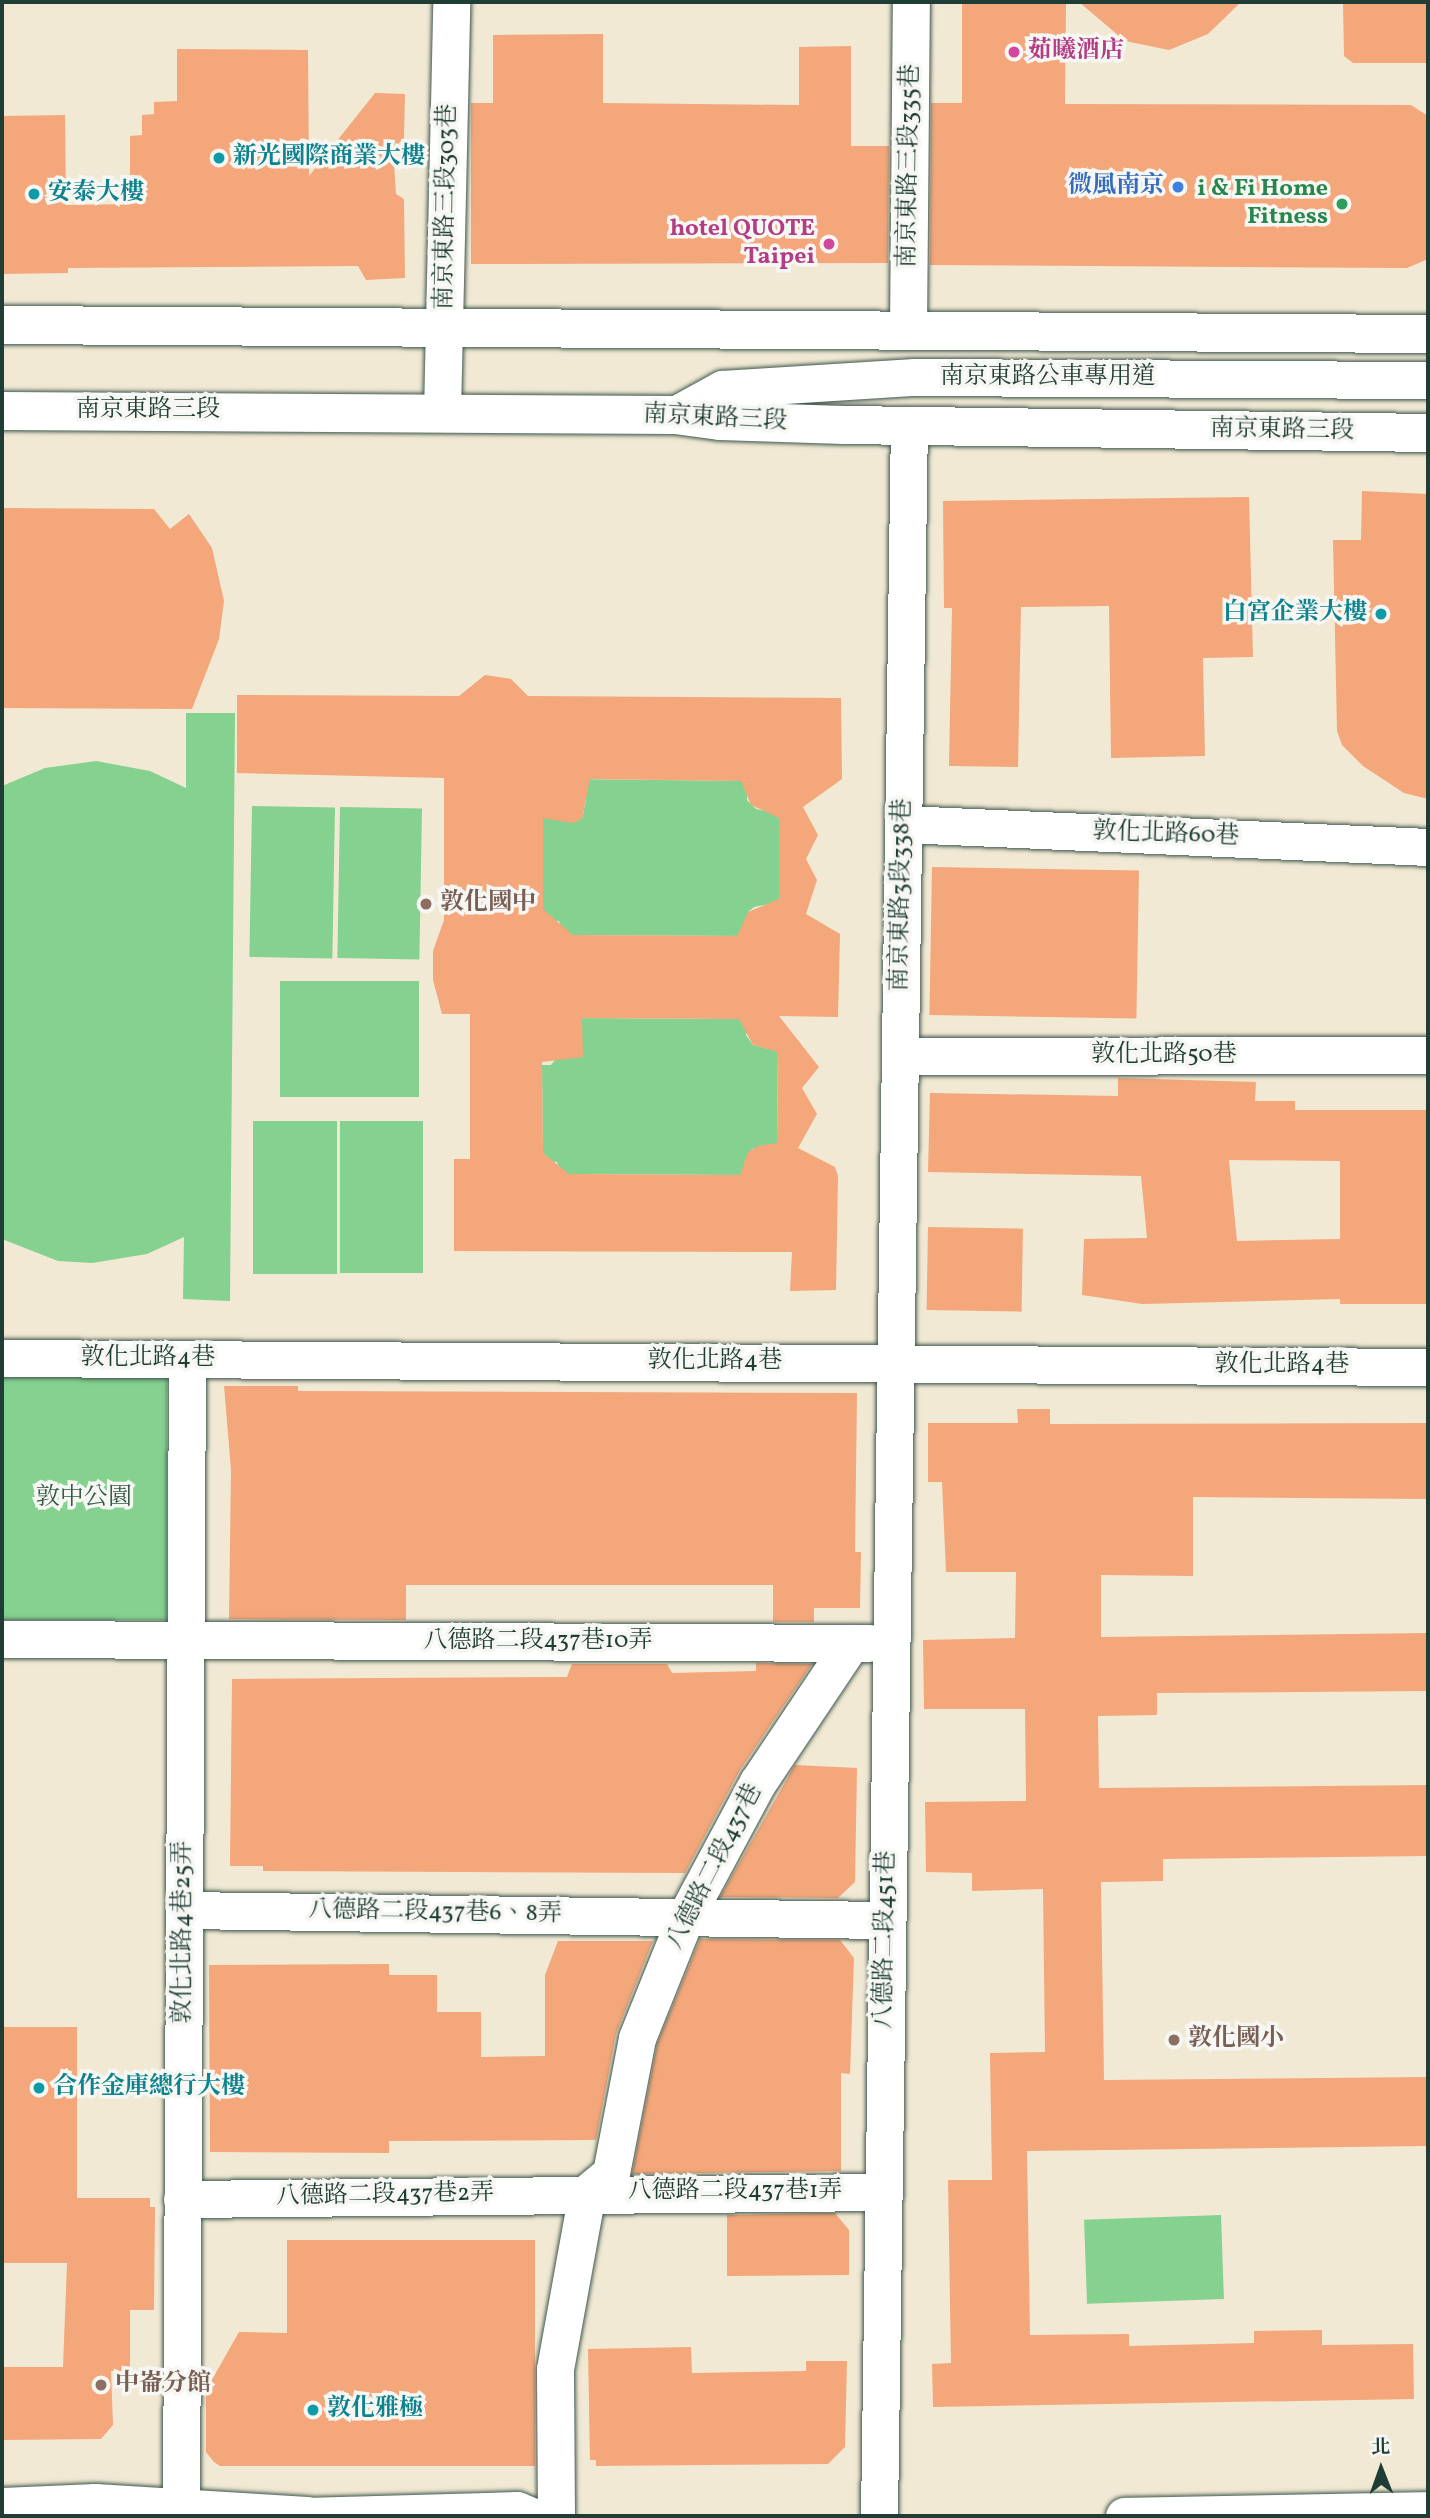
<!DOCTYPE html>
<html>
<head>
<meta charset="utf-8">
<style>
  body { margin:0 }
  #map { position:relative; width:1430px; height:2518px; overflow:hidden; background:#f1e9d4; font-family:Vollkorn,"Noto Serif TC",serif }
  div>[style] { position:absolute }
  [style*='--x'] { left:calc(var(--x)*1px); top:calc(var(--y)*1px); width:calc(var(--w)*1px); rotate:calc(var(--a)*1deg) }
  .green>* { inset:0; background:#84d190; transform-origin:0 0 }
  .building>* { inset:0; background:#f3a77b; transform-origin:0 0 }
  .roads { filter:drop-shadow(0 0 2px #3e574c) drop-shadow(0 0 2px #3e574c) }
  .minor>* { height:37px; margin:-18.5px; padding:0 18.5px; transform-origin:18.5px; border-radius:18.5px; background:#fff }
  .major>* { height:38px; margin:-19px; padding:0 19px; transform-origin:19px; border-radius:19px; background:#fff }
  .dots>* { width:19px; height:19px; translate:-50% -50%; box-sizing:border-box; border:4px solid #f6f6f2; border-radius:50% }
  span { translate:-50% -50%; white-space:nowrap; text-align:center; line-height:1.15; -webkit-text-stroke:7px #f6f6f2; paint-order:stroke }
  .hotel-label { font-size:24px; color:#b23c85; font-weight:700 }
  .left { translate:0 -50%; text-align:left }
  .right { translate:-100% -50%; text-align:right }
  .culture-label { font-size:24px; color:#0d838f; font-weight:700 }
  .street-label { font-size:24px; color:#1f3d34 }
  .shop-label { font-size:24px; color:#366cbe; font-weight:700 }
  .leisure-label { font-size:24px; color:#27864d; font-weight:700 }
  .education-label { font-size:24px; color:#785e54; font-weight:700 }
  .park-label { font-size:24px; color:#335b46 }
  .frame { position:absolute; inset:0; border:4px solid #1f3d34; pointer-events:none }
  .north { position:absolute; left:1346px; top:2434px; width:70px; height:70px; -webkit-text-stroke:5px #f6f6f2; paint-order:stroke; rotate:359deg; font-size:19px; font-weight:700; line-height:28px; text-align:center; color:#1f3d34 }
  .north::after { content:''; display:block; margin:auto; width:24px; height:32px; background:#1f3d34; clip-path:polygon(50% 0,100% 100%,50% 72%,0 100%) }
</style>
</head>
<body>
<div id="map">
  <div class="green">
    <i style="clip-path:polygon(186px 713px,235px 713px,230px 1301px,183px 1299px,184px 1237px,147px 1254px,92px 1263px,58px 1261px,2px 1239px,2px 786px,45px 768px,96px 761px,150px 771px,186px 788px)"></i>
    <i style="clip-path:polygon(567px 779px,747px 781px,747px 800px,756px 809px,770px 812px,779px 804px,779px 913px,769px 904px,754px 907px,748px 912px,746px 936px,564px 935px,559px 921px,543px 920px,543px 802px,565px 822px,582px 819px,586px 800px)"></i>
    <i style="left:252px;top:806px;width:83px;height:151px;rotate:1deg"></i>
    <i style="left:340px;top:807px;width:82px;height:151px;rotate:1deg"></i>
    <i style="left:419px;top:981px;width:116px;height:139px;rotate:90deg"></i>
    <i style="clip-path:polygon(567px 1018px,750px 1019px,746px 1035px,753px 1045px,768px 1049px,778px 1043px,777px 1151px,767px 1145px,752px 1149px,744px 1163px,747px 1175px,560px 1174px,557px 1162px,543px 1161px,542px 1065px,551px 1065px,560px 1053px)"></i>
    <i style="left:253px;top:1121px;width:84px;height:153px"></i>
    <i style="left:340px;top:1121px;width:83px;height:152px"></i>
    <i style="left:2px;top:1376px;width:165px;height:244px"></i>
    <i style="left:1221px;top:2215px;width:84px;height:137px;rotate:88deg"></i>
  </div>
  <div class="building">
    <i style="clip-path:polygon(962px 2px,1066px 2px,1065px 104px,1411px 105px,1428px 116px,1428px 259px,1407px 268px,930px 265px,931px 103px,962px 103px)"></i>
    <i style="clip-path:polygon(1079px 2px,1241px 2px,1208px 34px,1169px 50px,1125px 41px)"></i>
    <i style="clip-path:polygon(1343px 2px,1428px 2px,1428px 63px,1353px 63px,1344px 56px)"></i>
    <i style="clip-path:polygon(603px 34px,603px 103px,799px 105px,799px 47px,851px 46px,851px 146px,889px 146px,888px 263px,471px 264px,471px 103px,493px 103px,493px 35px)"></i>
    <i style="clip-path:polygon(177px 49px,308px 50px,309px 176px,375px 93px,405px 94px,404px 138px,393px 149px,396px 194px,404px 199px,405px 278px,366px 280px,358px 266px,68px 268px,68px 273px,2px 274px,2px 116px,65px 115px,66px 205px,130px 204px,130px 136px,142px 135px,142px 115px,154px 114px,154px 102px,177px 101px)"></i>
    <i style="clip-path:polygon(1362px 491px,1428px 494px,1428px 799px,1404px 793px,1363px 766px,1342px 745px,1337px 731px,1333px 540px,1361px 540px)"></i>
    <i style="clip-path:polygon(1249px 497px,1253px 657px,1203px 658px,1205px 756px,1111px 758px,1109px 606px,1021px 607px,1018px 767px,949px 766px,952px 608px,944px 608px,943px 501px)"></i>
    <i style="clip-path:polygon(2px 508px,154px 509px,170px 529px,189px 514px,212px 548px,224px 601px,219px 639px,192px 709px,2px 708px)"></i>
    <i style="clip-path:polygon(evenodd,485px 675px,511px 679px,528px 696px,841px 698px,842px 779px,803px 807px,818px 835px,806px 859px,817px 880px,806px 914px,840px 934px,838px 1017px,779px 1016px,819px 1067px,802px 1088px,817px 1114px,798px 1148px,835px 1167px,838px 1176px,836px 1290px,790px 1291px,792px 1252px,454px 1251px,454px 1159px,470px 1159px,470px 1014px,442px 1014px,433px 980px,433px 951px,444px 920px,444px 778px,237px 773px,237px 695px,459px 696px,485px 675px,590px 779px,741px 781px,751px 805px,779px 818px,779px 899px,748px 912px,737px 936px,573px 935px,543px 909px,543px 818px,572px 823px,582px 819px,590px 779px,485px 675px,582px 1018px,739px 1019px,753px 1045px,778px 1052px,777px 1143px,758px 1146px,748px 1152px,740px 1175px,569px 1174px,543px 1153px,542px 1062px,583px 1057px,582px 1018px)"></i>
    <i style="left:932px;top:867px;width:207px;height:148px;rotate:1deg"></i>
    <i style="clip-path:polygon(evenodd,1118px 1078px,1256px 1082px,1255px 1101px,1295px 1101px,1295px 1110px,1428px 1110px,1428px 1304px,1340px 1304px,1340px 1299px,1142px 1304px,1082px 1295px,1084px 1239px,1147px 1238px,1141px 1176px,928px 1172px,930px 1093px,1118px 1096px,1118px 1078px,1229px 1160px,1340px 1161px,1340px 1239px,1237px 1241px,1229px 1160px)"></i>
    <i style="left:928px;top:1227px;width:95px;height:83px;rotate:1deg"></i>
    <i style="clip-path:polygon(224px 1386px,298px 1386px,298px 1391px,857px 1393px,855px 1552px,861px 1552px,860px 1608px,814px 1608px,814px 1622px,773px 1622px,773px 1585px,406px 1585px,406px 1620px,229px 1619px,231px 1470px)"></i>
    <i style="clip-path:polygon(1017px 1409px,1050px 1409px,1050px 1424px,1428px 1423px,1428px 1499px,1193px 1497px,1193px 1576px,1101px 1575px,1101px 1637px,1428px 1633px,1428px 1691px,1157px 1693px,1157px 1715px,1098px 1716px,1099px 1788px,1428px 1785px,1428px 1856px,1163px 1859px,1163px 1881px,1101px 1882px,1104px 2080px,1428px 2077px,1428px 2146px,1027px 2151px,1030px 2335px,1129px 2334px,1129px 2346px,1254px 2343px,1254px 2331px,1322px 2330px,1322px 2345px,1413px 2344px,1414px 2399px,933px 2407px,932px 2364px,951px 2363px,948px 2180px,992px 2180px,990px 2053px,1045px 2052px,1043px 1889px,972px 1891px,972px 1873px,926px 1872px,925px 1802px,1026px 1801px,1025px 1709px,924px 1709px,923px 1640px,1015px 1638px,1016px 1572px,946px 1572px,942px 1482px,928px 1482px,928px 1423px,1018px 1423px)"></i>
    <i style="clip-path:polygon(756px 1663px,812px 1664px,740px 1770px,685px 1873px,263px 1871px,263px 1866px,230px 1866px,232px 1679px,567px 1677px,572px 1664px,667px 1664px,672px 1673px,756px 1671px)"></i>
    <i style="clip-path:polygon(795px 1765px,857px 1768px,855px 1882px,838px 1898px,720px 1897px)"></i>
    <i style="clip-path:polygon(700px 1939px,840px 1940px,854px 1958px,850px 2074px,841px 2073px,841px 2171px,632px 2174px,657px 2044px)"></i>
    <i style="clip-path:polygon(558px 1941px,653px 1941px,616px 2034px,596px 2140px,389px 2141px,389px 2153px,210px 2152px,209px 1965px,389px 1964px,389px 1975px,437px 1975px,437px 2012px,481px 2012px,481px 2057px,545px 2056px,545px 1975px)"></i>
    <i style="clip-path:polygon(2px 2027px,77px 2027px,77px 2198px,150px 2198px,150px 2207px,155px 2207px,154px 2310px,130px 2310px,130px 2371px,111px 2371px,113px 2425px,101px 2439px,2px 2440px,2px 2367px,63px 2367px,67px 2263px,2px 2263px)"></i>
    <i style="clip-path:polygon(835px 2213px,849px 2230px,849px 2275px,727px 2276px,727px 2215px)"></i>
    <i style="clip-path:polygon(287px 2240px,535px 2240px,535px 2466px,220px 2466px,214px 2462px,206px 2452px,206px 2390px,239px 2332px,287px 2333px)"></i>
    <i style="clip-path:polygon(691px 2347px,692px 2373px,806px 2371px,806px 2361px,847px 2361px,845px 2447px,828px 2464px,596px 2466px,596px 2460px,590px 2460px,588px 2349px)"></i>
  </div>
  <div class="roads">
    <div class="minor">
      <i style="--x:908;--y:330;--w:328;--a:-89.5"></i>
      <i style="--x:442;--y:413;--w:411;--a:-88.7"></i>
      <i style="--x:675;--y:415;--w:54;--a:-29"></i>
      <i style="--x:722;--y:389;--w:193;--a:-3.6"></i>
      <i style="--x:915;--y:377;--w:513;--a:0.34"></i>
      <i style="--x:904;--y:824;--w:525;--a:2.51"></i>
      <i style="--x:900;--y:1056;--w:528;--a:-0.11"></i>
      <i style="--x:2;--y:1358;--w:1426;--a:0.36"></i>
      <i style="--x:2;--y:1639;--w:867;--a:0.26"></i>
      <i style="--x:184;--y:1910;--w:702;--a:0.82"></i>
      <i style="--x:182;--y:2199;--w:701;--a:-0.57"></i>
      <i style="--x:181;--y:2505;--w:1146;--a:-89.7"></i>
      <i style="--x:2;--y:2506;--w:93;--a:-2.5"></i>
      <i style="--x:95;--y:2502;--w:212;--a:3.5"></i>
      <i style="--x:304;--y:2516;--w:213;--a:-1.6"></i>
      <i style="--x:517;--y:2510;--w:15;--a:23"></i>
      <i style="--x:556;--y:2516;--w:147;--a:-90.4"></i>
      <i style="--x:555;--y:2369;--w:179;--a:-79.7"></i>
      <i style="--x:587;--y:2193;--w:31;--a:-40"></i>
      <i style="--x:611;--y:2173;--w:137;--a:-79.1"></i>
      <i style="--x:637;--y:2038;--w:131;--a:-68.1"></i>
      <i style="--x:686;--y:1916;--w:152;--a:-61.8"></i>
      <i style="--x:758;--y:1782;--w:167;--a:-56.2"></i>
      <i style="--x:879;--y:2516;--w:2090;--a:-89.18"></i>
      <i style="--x:1124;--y:2516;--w:304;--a:-1.1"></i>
    </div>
    <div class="major">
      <i style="--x:2;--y:325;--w:1426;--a:0.36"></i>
      <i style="--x:2;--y:411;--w:673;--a:0.34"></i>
      <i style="--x:675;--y:415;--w:45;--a:7.6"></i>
      <i style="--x:720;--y:421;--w:124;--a:1.8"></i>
      <i style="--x:844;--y:425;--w:584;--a:0.78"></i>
    </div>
  </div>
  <div class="dots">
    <i style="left:1014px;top:52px;background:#d1479c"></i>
    <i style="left:219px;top:158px;background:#0f9aa8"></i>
    <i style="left:1178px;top:187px;background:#3f7fe0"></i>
    <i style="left:34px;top:194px;background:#0f9aa8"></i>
    <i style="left:1342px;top:204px;background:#2e9e5b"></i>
    <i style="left:829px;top:244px;background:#d1479c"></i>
    <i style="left:1381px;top:614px;background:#0f9aa8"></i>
    <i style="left:426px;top:904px;background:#8d6e63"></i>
    <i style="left:1174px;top:2040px;background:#8d6e63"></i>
    <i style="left:39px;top:2088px;background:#0f9aa8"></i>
    <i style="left:101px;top:2385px;background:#8d6e63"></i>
    <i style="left:313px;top:2410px;background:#0f9aa8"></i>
  </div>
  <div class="hotel-label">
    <span class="left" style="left:1028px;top:52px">茹曦酒店</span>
    <span class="right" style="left:815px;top:244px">hotel QUOTE<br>Taipei</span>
  </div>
  <div class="culture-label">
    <span class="left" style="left:233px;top:158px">新光國際商業大樓</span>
    <span class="left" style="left:48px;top:194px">安泰大樓</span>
    <span class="right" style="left:1367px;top:614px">白宮企業大樓</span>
    <span class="left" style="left:53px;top:2088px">合作金庫總行大樓</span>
    <span class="left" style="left:327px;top:2410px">敦化雅極</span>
  </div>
  <div class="street-label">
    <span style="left:910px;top:166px;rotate:-89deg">南京東路三段335巷</span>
    <span style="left:447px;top:207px;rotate:-89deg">南京東路三段303巷</span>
    <span style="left:1048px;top:378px">南京東路公車專用道</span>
    <span style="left:148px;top:411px">南京東路三段</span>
    <span style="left:715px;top:419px;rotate:3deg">南京東路三段</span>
    <span style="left:1282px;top:431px;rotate:1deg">南京東路三段</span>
    <span style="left:1166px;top:835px;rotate:2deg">敦化北路60巷</span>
    <span style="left:902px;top:895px;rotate:-89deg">南京東路3段338巷</span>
    <span style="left:1164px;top:1056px">敦化北路50巷</span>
    <span style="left:148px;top:1359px">敦化北路4巷</span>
    <span style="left:715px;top:1362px">敦化北路4巷</span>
    <span style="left:1282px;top:1366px">敦化北路4巷</span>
    <span style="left:538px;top:1642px">八德路二段437巷10弄</span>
    <span style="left:715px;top:1867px;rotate:-63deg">八德路二段437巷</span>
    <span style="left:435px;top:1913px;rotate:1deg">八德路二段437巷6、8弄</span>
    <span style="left:184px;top:1932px;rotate:-90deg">敦化北路4巷25弄</span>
    <span style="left:886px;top:1940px;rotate:-89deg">八德路二段451巷</span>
    <span style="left:735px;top:2192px">八德路二段437巷1弄</span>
    <span style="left:385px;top:2196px;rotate:-1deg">八德路二段437巷2弄</span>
  </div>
  <div class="shop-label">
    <span class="right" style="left:1164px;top:187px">微風南京</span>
  </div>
  <div class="leisure-label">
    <span class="right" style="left:1328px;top:204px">i &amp; Fi Home<br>Fitness</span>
  </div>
  <div class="education-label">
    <span class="left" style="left:440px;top:904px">敦化國中</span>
    <span class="left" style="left:1188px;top:2040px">敦化國小</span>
    <span class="left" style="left:115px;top:2385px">中崙分館</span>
  </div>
  <div class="park-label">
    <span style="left:84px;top:1499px">敦中公園</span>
  </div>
  <div class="frame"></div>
  <div class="north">北</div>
</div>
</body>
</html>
